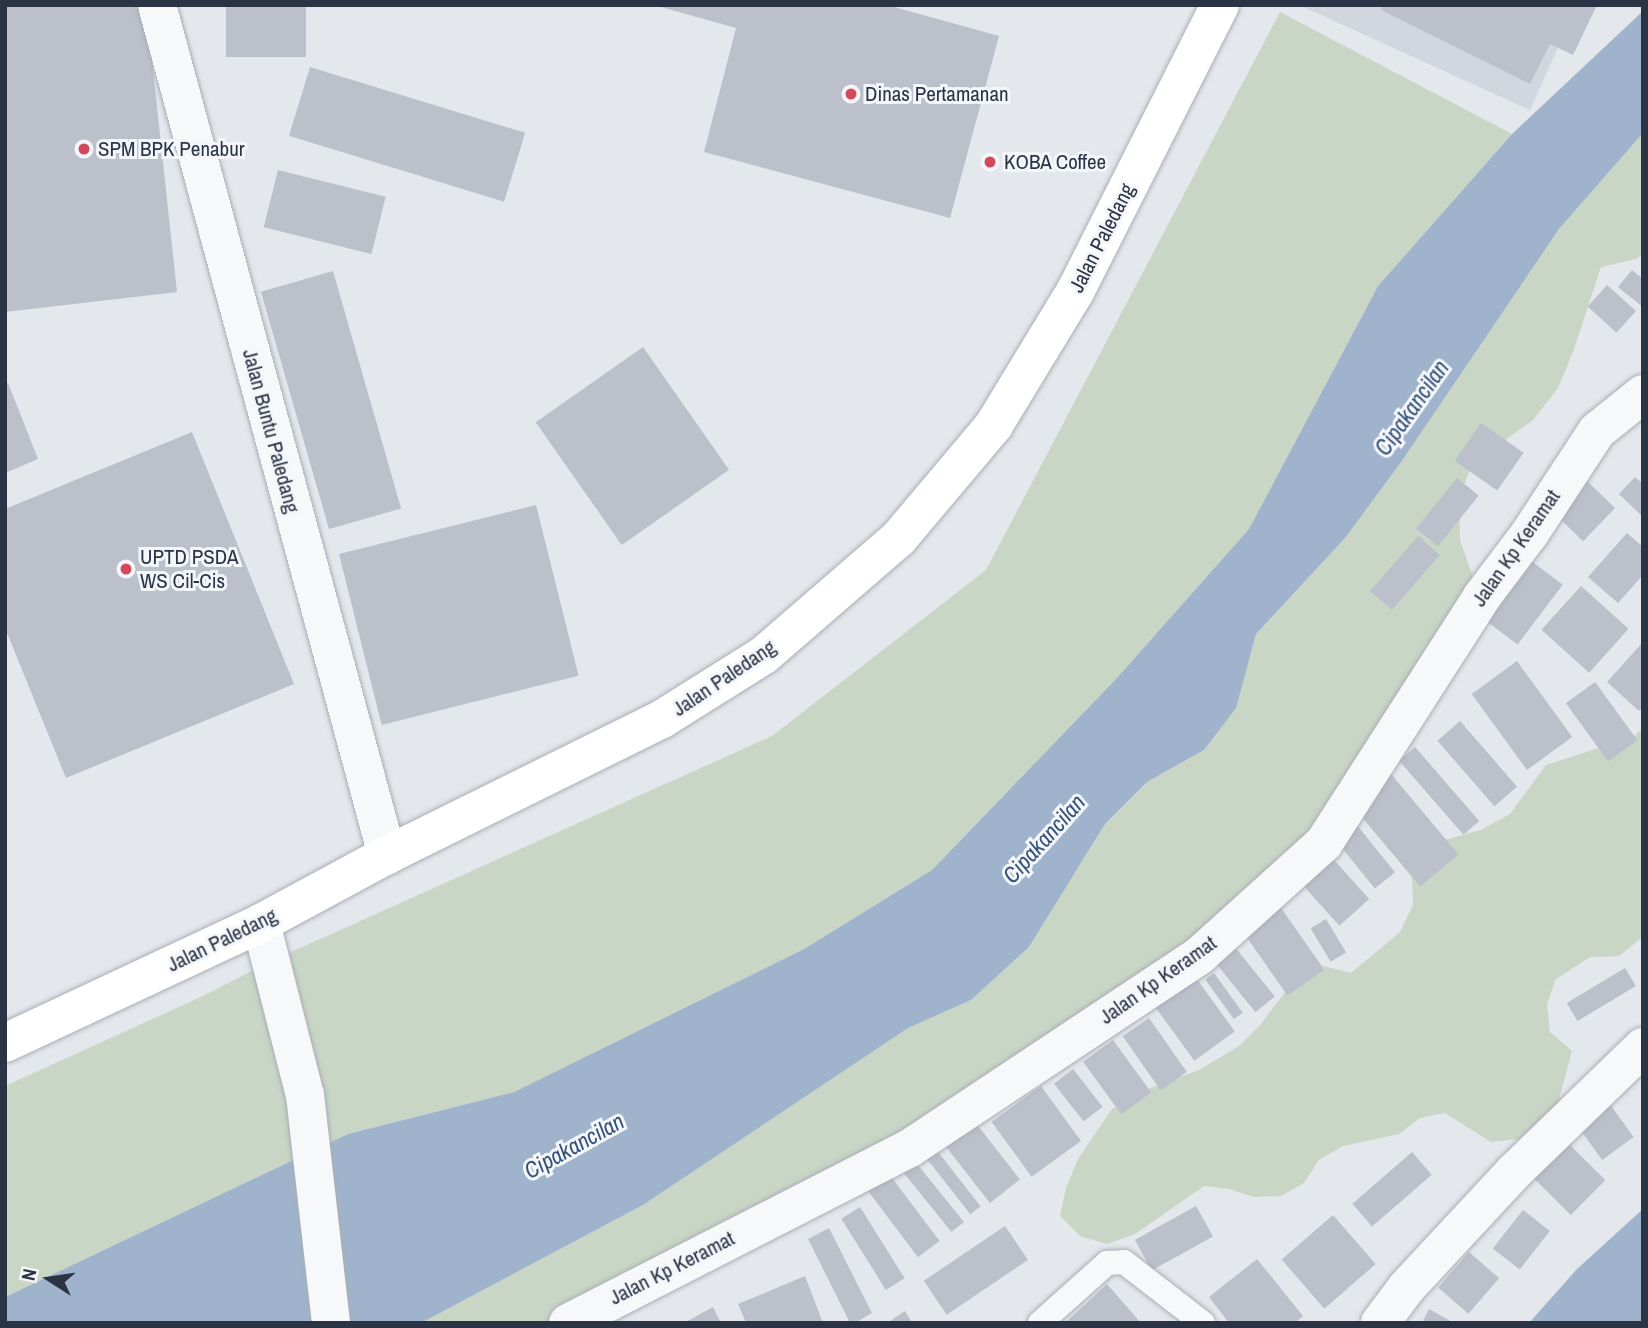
<!DOCTYPE html>
<html>
<head>
<meta charset="utf-8">
<style>
  body { margin:0 }
  #map { position:relative; width:1648px; height:1328px; overflow:hidden; background:#e4e7ec; font-family:"Archivo Narrow",sans-serif }
  div>[style] { position:absolute }
  [style*='--x'] { left:calc(var(--x)*1px); top:calc(var(--y)*1px); width:calc(var(--w)*1px); rotate:calc(var(--a)*1deg) }
  .built>* { inset:0; background:#d2d6de }
  .green>* { inset:0; background:#c9d6c5 }
  .water>* { inset:0; background:#9fb4cc }
  .building>* { inset:0; background:#bbc0ca; transform-origin:0 0 }
  .roads { filter:drop-shadow(0 0 2px #a9aeb7) drop-shadow(0 0 2px #a9aeb7) }
  .lane>* { height:24px; margin:-12px; padding:0 12px; transform-origin:12px; border-radius:12px; background:#f7f8fa }
  .street>* { height:38px; margin:-19px; padding:0 19px; transform-origin:19px; border-radius:19px; background:#f7f8fa }
  .secondary>* { height:38px; margin:-19px; padding:0 19px; transform-origin:19px; border-radius:19px; background:#fff }
  .dots>* { width:19px; height:19px; translate:-50% -50%; box-sizing:border-box; border:4px solid #f4f6f9; border-radius:50% }
  span { translate:-50% -50%; white-space:nowrap; text-align:center; line-height:1.15; -webkit-text-stroke:6px #f4f6f9; paint-order:stroke }
  .poi-label { font-size:21px; color:#2b3445 }
  .left { translate:0 -50%; text-align:left }
  .street-label { font-size:21px; color:#2b3445 }
  .water-label { font-size:23px; color:#34527a; font-style:italic }
  .frame { position:absolute; inset:0; border:7px solid #2b3445; pointer-events:none }
  .north { position:absolute; left:14px; top:1244px; width:70px; height:70px; -webkit-text-stroke:5px #f4f6f9; paint-order:stroke; rotate:282deg; font-size:19px; font-weight:700; line-height:28px; text-align:center; color:#2b3445 }
  .north::after { content:''; display:block; margin:auto; width:24px; height:32px; background:#2b3445; clip-path:polygon(50% 0,100% 100%,50% 72%,0 100%) }
</style>
</head>
<body>
<div id="map">
  <div class="built">
    <i style="clip-path:polygon(1299px 5px,1577px 5px,1530px 110px)"></i>
  </div>
  <div class="green">
    <i style="clip-path:polygon(1280px 12px,1512px 134px,1378px 286px,1249px 529px,1116px 679px,932px 870px,804px 949px,514px 1092px,348px 1134px,5px 1297px,5px 1086px,203px 996px,269px 962px,772px 736px,986px 570px)"></i>
    <i style="clip-path:polygon(1643px 133px,1643px 254px,1636px 259px,1601px 267px,1573px 352px,1558px 388px,1533px 420px,1472px 464px,1459px 499px,1460px 540px,1473px 577px,1324px 843px,910px 1148px,559px 1323px,421px 1323px,643px 1205px,909px 1027px,971px 1000px,1029px 947px,1105px 824px,1147px 782px,1204px 750px,1235px 708px,1256px 634px,1345px 538px,1559px 229px)"></i>
    <i style="clip-path:polygon(1643px 728px,1643px 937px,1619px 956px,1590px 957px,1556px 979px,1547px 1004px,1550px 1032px,1572px 1051px,1558px 1103px,1540px 1122px,1519px 1139px,1491px 1142px,1445px 1113px,1420px 1118px,1399px 1134px,1343px 1146px,1319px 1160px,1304px 1183px,1281px 1196px,1254px 1197px,1229px 1189px,1204px 1186px,1135px 1234px,1107px 1244px,1080px 1236px,1060px 1216px,1066px 1188px,1078px 1159px,1112px 1109px,1140px 1092px,1199px 1070px,1239px 1046px,1260px 1025px,1296px 978px,1323px 966px,1351px 973px,1400px 932px,1413px 905px,1412px 876px,1423px 846px,1481px 830px,1510px 814px,1546px 765px,1633px 737px)"></i>
  </div>
  <div class="water">
    <i style="clip-path:polygon(1643px 11px,1643px 133px,1559px 229px,1401px 462px,1345px 538px,1256px 634px,1236px 708px,1204px 750px,1147px 782px,1105px 824px,1029px 947px,971px 1000px,908px 1028px,643px 1205px,421px 1323px,5px 1323px,5px 1297px,348px 1134px,514px 1092px,804px 949px,932px 870px,1116px 679px,1249px 529px,1378px 286px,1512px 134px)"></i>
    <i style="clip-path:polygon(1643px 1209px,1643px 1323px,1529px 1323px,1577px 1269px)"></i>
  </div>
  <div class="building">
    <i style="clip-path:polygon(5px 5px,146px 5px,177px 292px,5px 312px)"></i>
    <i style="left:226px;top:5px;width:80px;height:52px"></i>
    <i style="clip-path:polygon(654px 5px,887px 5px,999px 36px,950px 218px,704px 152px,736px 28px)"></i>
    <i style="clip-path:polygon(1383px 5px,1597px 5px,1573px 55px,1550px 44px,1530px 84px,1381px 10px)"></i>
    <i style="left:310px;top:67px;width:225px;height:72px;rotate:17deg"></i>
    <i style="left:278px;top:170px;width:111px;height:59px;rotate:14deg"></i>
    <i style="clip-path:polygon(1632px 270px,1643px 279px,1643px 307px,1618px 287px)"></i>
    <i style="left:333px;top:271px;width:247px;height:75px;rotate:74deg"></i>
    <i style="left:1607px;top:285px;width:39px;height:29px;rotate:42deg"></i>
    <i style="left:643px;top:347px;width:150px;height:131px;rotate:55deg"></i>
    <i style="clip-path:polygon(8px 383px,38px 459px,5px 473px,5px 384px)"></i>
    <i style="left:1481px;top:423px;width:52px;height:46px;rotate:35deg"></i>
    <i style="clip-path:polygon(192px 432px,294px 684px,66px 778px,5px 628px,5px 509px)"></i>
    <i style="clip-path:polygon(1635px 477px,1643px 484px,1643px 517px,1619px 494px)"></i>
    <i style="left:1457px;top:478px;width:28px;height:65px;rotate:39deg"></i>
    <i style="left:1587px;top:481px;width:39px;height:46px;rotate:44deg"></i>
    <i style="left:536px;top:505px;width:176px;height:203px;rotate:76deg"></i>
    <i style="clip-path:polygon(1627px 533px,1643px 547px,1643px 575px,1618px 603px,1588px 577px)"></i>
    <i style="left:1418px;top:536px;width:29px;height:73px;rotate:41deg"></i>
    <i style="left:1530px;top:560px;width:41px;height:75px;rotate:37deg"></i>
    <i style="left:1581px;top:586px;width:64px;height:59px;rotate:42deg"></i>
    <i style="clip-path:polygon(1643px 642px,1643px 707px,1639px 711px,1607px 682px)"></i>
    <i style="left:1517px;top:661px;width:94px;height:56px;rotate:54deg"></i>
    <i style="left:1595px;top:682px;width:72px;height:36px;rotate:54deg"></i>
    <i style="left:1460px;top:721px;width:87px;height:30px;rotate:49deg"></i>
    <i style="left:1415px;top:747px;width:98px;height:21px;rotate:49deg"></i>
    <i style="left:1391px;top:774px;width:105px;height:50px;rotate:50deg"></i>
    <i style="left:1356px;top:824px;width:62px;height:26px;rotate:51deg"></i>
    <i style="left:1325px;top:850px;width:66px;height:40px;rotate:48deg"></i>
    <i style="left:1279px;top:905px;width:79px;height:45px;rotate:55deg"></i>
    <i style="left:1326px;top:919px;width:39px;height:18px;rotate:59deg"></i>
    <i style="left:1234px;top:946px;width:65px;height:25px;rotate:51deg"></i>
    <i style="left:1625px;top:968px;width:21px;height:68px;rotate:59deg"></i>
    <i style="left:1214px;top:973px;width:49px;height:11px;rotate:54deg"></i>
    <i style="left:1196px;top:978px;width:66px;height:50px;rotate:54deg"></i>
    <i style="left:1149px;top:1018px;width:66px;height:32px;rotate:55deg"></i>
    <i style="left:1113px;top:1040px;width:65px;height:37px;rotate:54deg"></i>
    <i style="left:1073px;top:1069px;width:48px;height:24px;rotate:52deg"></i>
    <i style="left:1041px;top:1086px;width:68px;height:61px;rotate:54deg"></i>
    <i style="left:1609px;top:1103px;width:42px;height:39px;rotate:54deg"></i>
    <i style="left:975px;top:1122px;width:73px;height:38px;rotate:52deg"></i>
    <i style="left:1565px;top:1140px;width:57px;height:49px;rotate:45deg"></i>
    <i style="left:935px;top:1148px;width:74px;height:13px;rotate:52deg"></i>
    <i style="left:1412px;top:1152px;width:30px;height:79px;rotate:49deg"></i>
    <i style="left:913px;top:1159px;width:81px;height:16px;rotate:51deg"></i>
    <i style="left:886px;top:1170px;width:89px;height:27px;rotate:53deg"></i>
    <i style="left:1196px;top:1206px;width:35px;height:70px;rotate:61deg"></i>
    <i style="left:860px;top:1207px;width:84px;height:22px;rotate:58deg"></i>
    <i style="left:1523px;top:1210px;width:34px;height:49px;rotate:38deg"></i>
    <i style="left:1333px;top:1215px;width:65px;height:68px;rotate:49deg"></i>
    <i style="left:1005px;top:1226px;width:41px;height:98px;rotate:56deg"></i>
    <i style="clip-path:polygon(829px 1228px,872px 1313px,855px 1323px,850px 1323px,808px 1239px)"></i>
    <i style="left:1469px;top:1252px;width:40px;height:47px;rotate:41deg"></i>
    <i style="clip-path:polygon(1257px 1259px,1303px 1316px,1295px 1323px,1229px 1323px,1209px 1297px)"></i>
    <i style="clip-path:polygon(805px 1276px,823px 1323px,746px 1323px,738px 1304px)"></i>
    <i style="clip-path:polygon(1107px 1284px,1141px 1323px,1065px 1323px)"></i>
    <i style="clip-path:polygon(713px 1307px,721px 1323px,684px 1323px)"></i>
    <i style="clip-path:polygon(1429px 1309px,1454px 1323px,1422px 1323px)"></i>
    <i style="clip-path:polygon(905px 1311px,912px 1323px,887px 1323px)"></i>
  </div>
  <div class="roads">
    <div class="lane">
      <i style="--x:1040;--y:1323;--w:90;--a:-41.8"></i>
      <i style="--x:1107;--y:1263;--w:17;--a:-3"></i>
      <i style="--x:1124;--y:1262;--w:100;--a:37.7"></i>
    </div>
    <div class="street">
      <i style="--x:157;--y:5;--w:881;--a:74.86"></i>
      <i style="--x:261;--y:923;--w:178;--a:75.7"></i>
      <i style="--x:305;--y:1095;--w:229;--a:83.5"></i>
      <i style="--x:568;--y:1323;--w:384;--a:-27.1"></i>
      <i style="--x:910;--y:1148;--w:348;--a:-33.6"></i>
      <i style="--x:1200;--y:955;--w:167;--a:-42.1"></i>
      <i style="--x:1324;--y:843;--w:291;--a:-57.3"></i>
      <i style="--x:1481;--y:598;--w:81;--a:-53"></i>
      <i style="--x:1530;--y:533;--w:122;--a:-56.7"></i>
      <i style="--x:1597;--y:431;--w:59;--a:-38.8"></i>
      <i style="--x:1380;--y:1323;--w:45;--a:-53.1"></i>
      <i style="--x:1407;--y:1287;--w:157;--a:-47.1"></i>
      <i style="--x:1514;--y:1172;--w:180;--a:-44.1"></i>
    </div>
    <div class="secondary">
      <i style="--x:5;--y:1043;--w:283;--a:-25.1"></i>
      <i style="--x:261;--y:923;--w:143;--a:-28.4"></i>
      <i style="--x:387;--y:855;--w:307;--a:-26.3"></i>
      <i style="--x:662;--y:719;--w:120;--a:-32.1"></i>
      <i style="--x:764;--y:655;--w:179;--a:-40.9"></i>
      <i style="--x:899;--y:538;--w:148;--a:-49.9"></i>
      <i style="--x:994;--y:425;--w:156;--a:-58.7"></i>
      <i style="--x:1075;--y:292;--w:322;--a:-63.2"></i>
    </div>
  </div>
  <div class="dots">
    <i style="left:851px;top:94px;background:#d1495b"></i>
    <i style="left:84px;top:149px;background:#d1495b"></i>
    <i style="left:990px;top:162px;background:#d1495b"></i>
    <i style="left:126px;top:569px;background:#d1495b"></i>
  </div>
  <div class="poi-label">
    <span class="left" style="left:865px;top:94px">Dinas Pertamanan</span>
    <span class="left" style="left:98px;top:149px">SPM BPK Penabur</span>
    <span class="left" style="left:1004px;top:162px">KOBA Coffee</span>
    <span class="left" style="left:140px;top:569px">UPTD PSDA<br>WS Cil-Cis</span>
  </div>
  <div class="street-label">
    <span style="left:1102px;top:238px;rotate:-63deg">Jalan Paledang</span>
    <span style="left:271px;top:431px;rotate:75deg">Jalan Buntu Paledang</span>
    <span style="left:1516px;top:548px;rotate:-55deg">Jalan Kp Keramat</span>
    <span style="left:724px;top:678px;rotate:-34deg">Jalan Paledang</span>
    <span style="left:222px;top:940px;rotate:-26deg">Jalan Paledang</span>
    <span style="left:1158px;top:980px;rotate:-35deg">Jalan Kp Keramat</span>
    <span style="left:672px;top:1268px;rotate:-27deg">Jalan Kp Keramat</span>
  </div>
  <div class="water-label">
    <span style="left:1412px;top:408px;rotate:-55deg">Cipakancilan</span>
    <span style="left:1044px;top:839px;rotate:-48deg">Cipakancilan</span>
    <span style="left:574px;top:1146px;rotate:-29deg">Cipakancilan</span>
  </div>
  <div class="frame"></div>
  <div class="north">N</div>
</div>
</body>
</html>
